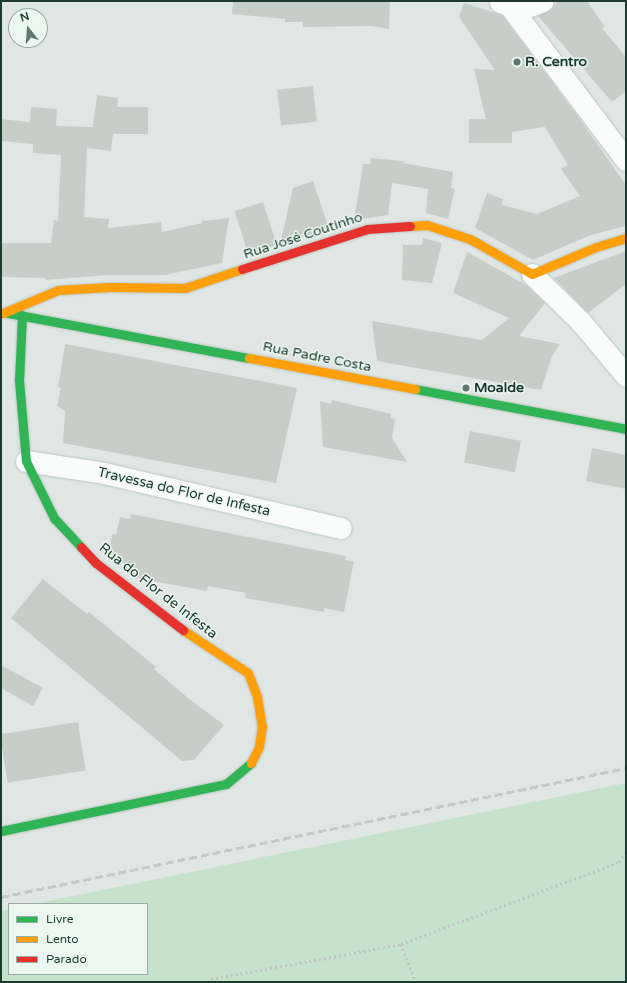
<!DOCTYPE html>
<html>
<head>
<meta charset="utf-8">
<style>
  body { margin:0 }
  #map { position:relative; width:627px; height:983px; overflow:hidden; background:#e0e6e3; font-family:"Varela Round",sans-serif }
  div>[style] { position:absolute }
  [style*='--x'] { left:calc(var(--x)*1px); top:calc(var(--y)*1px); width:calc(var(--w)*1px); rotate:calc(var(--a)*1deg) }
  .green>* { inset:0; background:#c7e2cc }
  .building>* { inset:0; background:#c7ceca; transform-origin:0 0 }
  .path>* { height:2.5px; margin-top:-1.25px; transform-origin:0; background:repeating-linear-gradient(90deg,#bdc8c4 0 2px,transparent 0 5px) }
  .roads { filter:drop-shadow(0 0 1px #bbc6c1) drop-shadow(0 0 1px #bbc6c1) }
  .street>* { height:21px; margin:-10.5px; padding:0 10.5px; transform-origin:10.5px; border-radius:10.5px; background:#fafbfb }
  .fast>* { height:9px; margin:-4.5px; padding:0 4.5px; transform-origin:4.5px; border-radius:4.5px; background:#30b455 }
  .slow>* { height:9px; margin:-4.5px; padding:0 4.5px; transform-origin:4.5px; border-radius:4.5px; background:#ff9f0a }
  .jam>* { height:9px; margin:-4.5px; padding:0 4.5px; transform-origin:4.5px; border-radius:4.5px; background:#e5322d }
  .rail>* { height:3px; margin-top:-1.5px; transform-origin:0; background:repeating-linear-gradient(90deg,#c5c9c8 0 8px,transparent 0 12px) }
  .dots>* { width:11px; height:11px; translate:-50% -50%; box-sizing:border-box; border:2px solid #ecf7f1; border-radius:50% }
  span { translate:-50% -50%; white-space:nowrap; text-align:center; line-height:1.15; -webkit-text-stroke:3px #ecf7f1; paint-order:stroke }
  .poi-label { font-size:14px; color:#1d3a30; font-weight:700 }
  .left { translate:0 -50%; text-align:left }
  .street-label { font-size:14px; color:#1d3a30 }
  .frame { position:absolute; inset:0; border:2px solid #1d3a30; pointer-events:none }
  .legend { position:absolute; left:8px; top:903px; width:140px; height:72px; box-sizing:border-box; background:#ecf7f1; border:1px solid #99aba4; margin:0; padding:5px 7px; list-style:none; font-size:12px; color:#1d3a30 }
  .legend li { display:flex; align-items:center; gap:8px; height:20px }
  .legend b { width:20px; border:1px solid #99aba4 }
  .north { position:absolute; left:8px; top:8px; width:40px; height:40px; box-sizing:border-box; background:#ecf7f1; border:1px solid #99aba4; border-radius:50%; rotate:343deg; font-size:11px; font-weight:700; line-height:16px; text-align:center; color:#1d3a30 }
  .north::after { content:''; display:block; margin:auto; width:14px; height:18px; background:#61766f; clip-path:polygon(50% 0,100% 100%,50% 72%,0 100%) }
</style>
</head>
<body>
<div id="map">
  <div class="green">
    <i style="clip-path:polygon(626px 783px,626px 982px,1px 982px,1px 911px,9px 909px,9px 974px,147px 974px,147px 904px,34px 904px)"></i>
  </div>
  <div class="building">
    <i style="clip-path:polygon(233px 1px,390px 1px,389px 29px,372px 26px,303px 27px,303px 22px,285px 22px,285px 19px,232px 14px)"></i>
    <i style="clip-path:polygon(558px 1px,587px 1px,605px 27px,602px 28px,626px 57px,626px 91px,612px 102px,538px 16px,552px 9px)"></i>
    <i style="clip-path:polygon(464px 3px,502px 15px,576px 114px,626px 185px,626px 226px,591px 235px,533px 260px,475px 228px,487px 193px,503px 199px,502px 205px,537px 214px,580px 196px,561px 169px,568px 165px,545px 127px,512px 132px,512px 143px,469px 143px,469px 119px,486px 119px,474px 69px,495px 70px,459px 17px)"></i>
    <i style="left:313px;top:86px;width:36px;height:36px;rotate:84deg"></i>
    <i style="clip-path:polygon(97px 95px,118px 98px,117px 107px,148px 107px,148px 134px,113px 134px,111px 151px,87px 148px,84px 217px,109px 219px,108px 228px,161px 222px,162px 232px,202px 223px,202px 221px,229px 218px,222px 263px,165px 275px,109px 275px,45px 280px,45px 278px,1px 277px,1px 243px,51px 243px,54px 220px,58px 221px,61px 155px,33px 153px,33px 144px,1px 141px,1px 119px,30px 122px,31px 107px,57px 109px,56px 126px,93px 127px)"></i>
    <i style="clip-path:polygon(371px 158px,404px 161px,403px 163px,453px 172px,451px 188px,455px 189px,448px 219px,426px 213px,428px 189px,392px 183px,388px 215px,354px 220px,363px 164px,370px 164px)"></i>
    <i style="clip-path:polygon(313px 181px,329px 228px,280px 244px,293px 188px)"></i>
    <i style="left:263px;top:202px;width:45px;height:30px;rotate:72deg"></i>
    <i style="clip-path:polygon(423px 238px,442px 243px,432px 283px,402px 280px,403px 245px,422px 245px)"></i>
    <i style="clip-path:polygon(626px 251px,626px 284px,588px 313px,554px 278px)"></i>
    <i style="clip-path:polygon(467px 252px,526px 285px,545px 303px,519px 336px,560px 344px,552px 356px,541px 390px,377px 361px,372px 321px,482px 340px,509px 318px,453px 293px)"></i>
    <i style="clip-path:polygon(65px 344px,297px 388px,276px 483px,63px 443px,65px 411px,57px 406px,61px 388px,58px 387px)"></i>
    <i style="clip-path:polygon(332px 400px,391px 414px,391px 418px,395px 419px,392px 438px,407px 462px,323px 447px,320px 401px,331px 404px)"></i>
    <i style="left:470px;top:431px;width:52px;height:32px;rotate:11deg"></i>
    <i style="clip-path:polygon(592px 448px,626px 455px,626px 489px,586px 481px)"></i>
    <i style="clip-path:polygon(131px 514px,346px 556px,345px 560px,354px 561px,344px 612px,324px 608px,324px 612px,245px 598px,246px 593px,208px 586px,207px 591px,136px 578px,129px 572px,130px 568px,109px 553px,112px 534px,116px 535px,120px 517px,130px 519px)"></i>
    <i style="clip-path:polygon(43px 579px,87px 614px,89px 612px,156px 667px,154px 669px,188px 698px,224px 725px,194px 760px,182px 761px,11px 618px)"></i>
    <i style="clip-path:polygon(1px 665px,43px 688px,33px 706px,1px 688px)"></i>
    <i style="left:78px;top:722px;width:49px;height:79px;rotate:81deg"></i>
  </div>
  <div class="path">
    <i style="--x:401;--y:944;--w:41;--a:68.5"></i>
    <i style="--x:211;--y:979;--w:193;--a:-10.4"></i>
    <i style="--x:401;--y:944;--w:233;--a:-20.6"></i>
    <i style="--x:619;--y:862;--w:13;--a:-58"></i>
  </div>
  <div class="roads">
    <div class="street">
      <i style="--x:506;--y:1;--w:199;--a:53"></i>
      <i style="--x:500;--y:2;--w:23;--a:18"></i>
      <i style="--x:522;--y:9;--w:22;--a:-21"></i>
      <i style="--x:532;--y:274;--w:69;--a:44.4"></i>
      <i style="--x:581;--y:322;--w:70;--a:50.2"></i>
      <i style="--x:26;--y:461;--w:79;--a:8.7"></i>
      <i style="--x:104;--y:473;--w:243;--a:13.1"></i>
    </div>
    <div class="fast">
      <i style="--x:8;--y:313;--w:245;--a:10.6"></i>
      <i style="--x:22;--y:315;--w:65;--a:92.6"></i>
      <i style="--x:19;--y:380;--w:81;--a:85.1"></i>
      <i style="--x:26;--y:461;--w:64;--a:63.8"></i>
      <i style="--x:54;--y:518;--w:40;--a:47"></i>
      <i style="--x:415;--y:389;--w:215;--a:10.7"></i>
      <i style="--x:1;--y:831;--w:230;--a:-11.8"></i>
      <i style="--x:226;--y:784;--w:33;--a:-40"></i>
    </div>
    <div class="slow">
      <i style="--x:410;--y:226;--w:17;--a:-3"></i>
      <i style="--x:427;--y:225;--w:45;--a:18"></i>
      <i style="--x:470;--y:239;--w:71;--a:29.4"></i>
      <i style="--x:532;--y:274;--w:69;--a:-22.9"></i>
      <i style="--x:596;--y:247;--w:31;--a:-17"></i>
      <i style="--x:3;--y:313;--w:60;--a:-22.7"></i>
      <i style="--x:58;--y:290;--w:52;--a:-3.3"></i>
      <i style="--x:110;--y:287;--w:75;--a:0.8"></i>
      <i style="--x:185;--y:288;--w:60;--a:-18.4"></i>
      <i style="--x:249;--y:358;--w:169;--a:10.6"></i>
      <i style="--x:183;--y:630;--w:78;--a:33.5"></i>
      <i style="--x:248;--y:673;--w:25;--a:69"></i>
      <i style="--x:257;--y:696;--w:31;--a:81"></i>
      <i style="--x:262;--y:727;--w:20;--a:99"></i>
      <i style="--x:259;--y:747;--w:18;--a:117"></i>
    </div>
    <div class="jam">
      <i style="--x:242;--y:269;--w:131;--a:-17.7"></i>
      <i style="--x:367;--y:229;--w:43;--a:-4"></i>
      <i style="--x:81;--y:547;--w:22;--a:47"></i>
      <i style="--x:96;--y:563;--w:110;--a:37.6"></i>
    </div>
  </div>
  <div class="rail">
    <i style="--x:1;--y:897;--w:638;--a:-11.66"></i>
  </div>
  <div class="dots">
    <i style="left:517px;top:62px;background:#61766f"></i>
    <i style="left:466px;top:388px;background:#61766f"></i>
  </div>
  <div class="poi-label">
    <span class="left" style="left:525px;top:62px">R. Centro</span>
    <span class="left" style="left:474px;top:388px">Moalde</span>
  </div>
  <div class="street-label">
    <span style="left:303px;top:236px;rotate:-18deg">Rua José Coutinho</span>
    <span style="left:317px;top:357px;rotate:11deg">Rua Padre Costa</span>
    <span style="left:184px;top:492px;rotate:13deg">Travessa do Flor de Infesta</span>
    <span style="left:158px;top:591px;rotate:38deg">Rua do Flor de Infesta</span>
  </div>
  <div class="frame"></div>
  <ul class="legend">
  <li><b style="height:5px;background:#30b455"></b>Livre</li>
  <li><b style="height:5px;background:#ff9f0a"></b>Lento</li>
  <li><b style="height:5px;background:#e5322d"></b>Parado</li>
  </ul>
  <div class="north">N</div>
</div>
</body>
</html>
